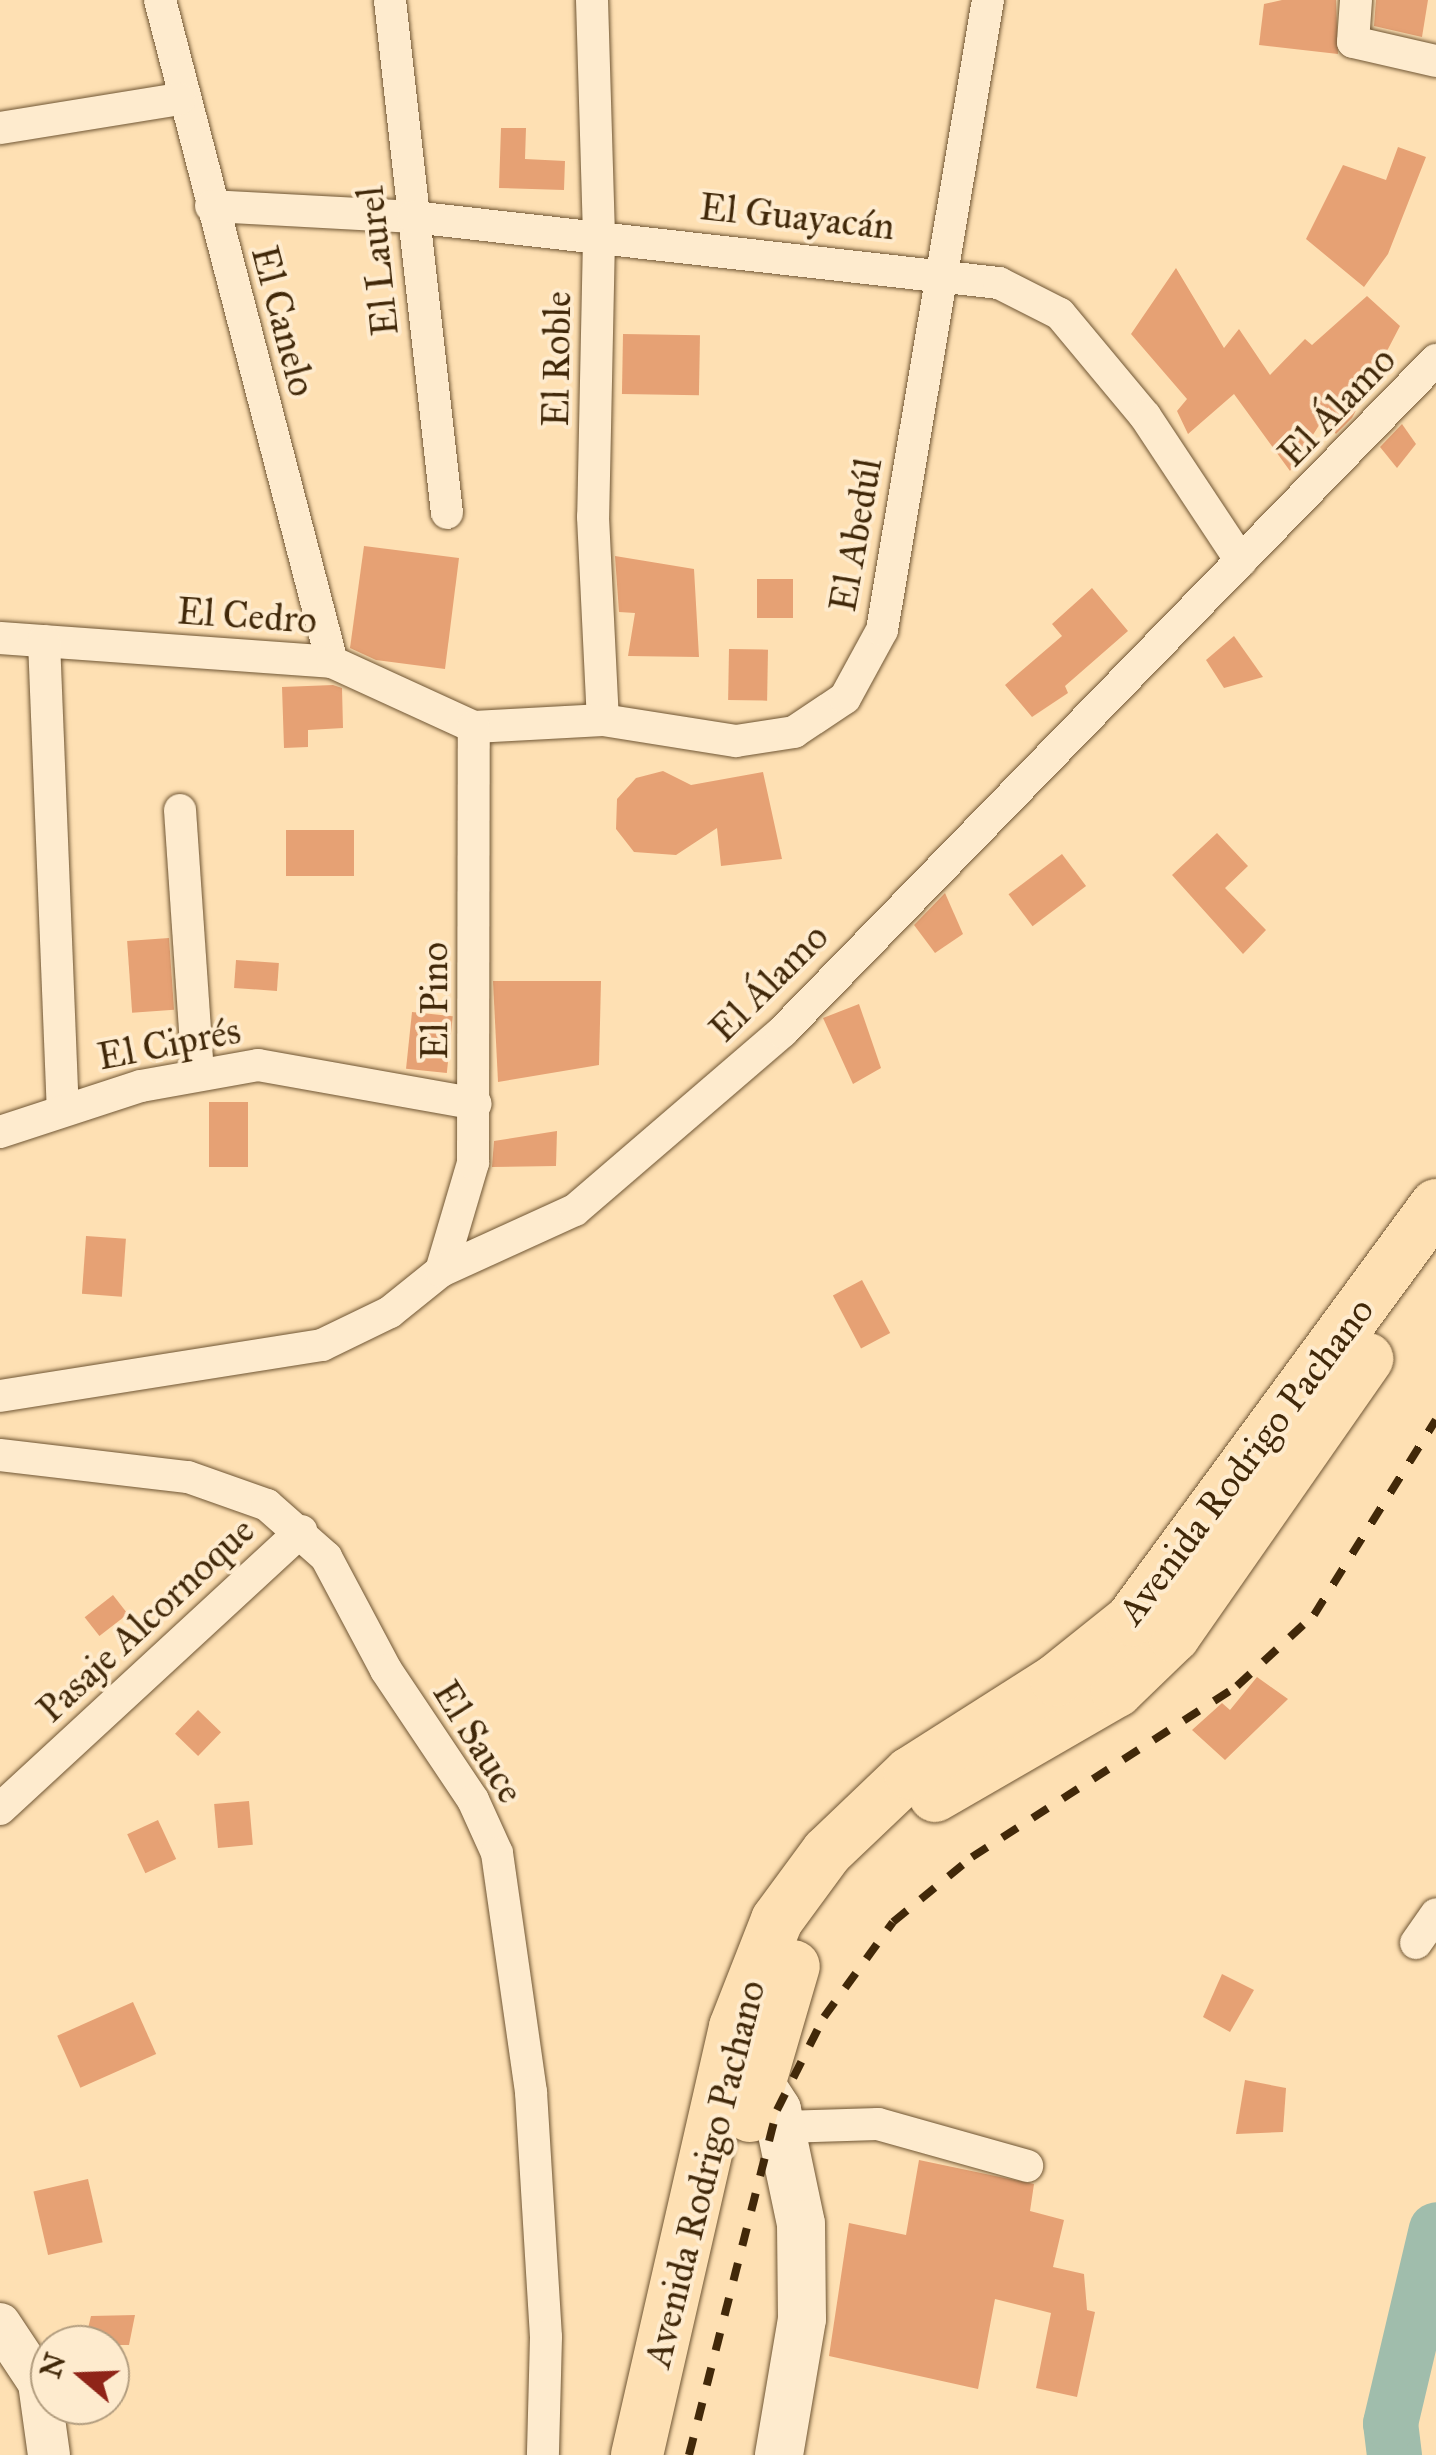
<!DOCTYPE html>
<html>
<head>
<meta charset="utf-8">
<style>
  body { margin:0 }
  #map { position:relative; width:1436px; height:2455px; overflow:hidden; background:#fee0b3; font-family:"IM FELL Great Primer",serif }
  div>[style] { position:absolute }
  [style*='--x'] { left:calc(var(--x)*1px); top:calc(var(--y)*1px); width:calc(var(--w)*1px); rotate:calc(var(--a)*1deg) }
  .river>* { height:55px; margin:-27.5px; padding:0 27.5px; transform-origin:27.5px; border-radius:27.5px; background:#a0bdac }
  .building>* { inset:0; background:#e6a174; transform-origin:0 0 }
  .roads { filter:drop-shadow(0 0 2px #705634) drop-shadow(0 0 2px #705634) }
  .minor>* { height:32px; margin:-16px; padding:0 16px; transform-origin:16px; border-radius:16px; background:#feebce }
  .tertiary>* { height:42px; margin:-21px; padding:0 21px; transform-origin:21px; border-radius:21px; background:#feebce }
  .secondary>* { height:48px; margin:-24px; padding:0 24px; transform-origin:24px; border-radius:24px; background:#feebce }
  .primary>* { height:52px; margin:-26px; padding:0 26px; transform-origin:26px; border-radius:26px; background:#fee0b3 }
  .rail>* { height:8px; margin-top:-4px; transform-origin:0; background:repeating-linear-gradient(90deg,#412809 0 18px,transparent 0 36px) }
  span { translate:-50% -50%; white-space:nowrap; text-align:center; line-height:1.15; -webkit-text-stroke:8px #feebce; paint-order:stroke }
  .street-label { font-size:38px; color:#412809 }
  .north { position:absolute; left:30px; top:2325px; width:100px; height:100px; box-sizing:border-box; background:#feebce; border:2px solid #b29d7f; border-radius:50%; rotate:289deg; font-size:28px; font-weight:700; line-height:40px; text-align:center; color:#412809 }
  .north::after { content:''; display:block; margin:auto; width:35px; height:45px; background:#8f2418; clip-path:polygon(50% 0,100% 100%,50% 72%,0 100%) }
</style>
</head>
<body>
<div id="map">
  <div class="river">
    <i style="--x:1394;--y:2455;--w:32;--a:-97"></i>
    <i style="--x:1390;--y:2423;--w:199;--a:-76.7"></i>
  </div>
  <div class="building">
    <i style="clip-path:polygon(1282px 0,1336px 0,1338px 54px,1259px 45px,1264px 4px)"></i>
    <i style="clip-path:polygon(1376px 0,1428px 0,1422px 37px,1374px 26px)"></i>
    <i style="clip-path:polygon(501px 128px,526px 128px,525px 159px,565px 161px,564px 190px,499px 188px)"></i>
    <i style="clip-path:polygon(1398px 147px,1426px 157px,1388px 254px,1364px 287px,1306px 239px,1343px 165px,1386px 180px)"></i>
    <i style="clip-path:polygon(1176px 268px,1224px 348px,1239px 329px,1270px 375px,1305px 339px,1312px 345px,1367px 296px,1400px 326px,1352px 418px,1336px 434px,1323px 419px,1290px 471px,1234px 394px,1188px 434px,1177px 411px,1187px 399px,1131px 334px)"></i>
    <i style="left:623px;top:334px;width:77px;height:60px;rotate:1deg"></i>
    <i style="clip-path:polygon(1402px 424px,1416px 444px,1397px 468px,1380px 447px)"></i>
    <i style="clip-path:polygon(364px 546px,459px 558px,445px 669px,376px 660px,350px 648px)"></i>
    <i style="clip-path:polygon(615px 556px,694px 569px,699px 657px,628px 656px,635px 613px,619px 612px)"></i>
    <i style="left:757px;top:579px;width:36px;height:39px"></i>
    <i style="clip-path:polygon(1092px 588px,1128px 631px,1065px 686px,1068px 693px,1032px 717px,1005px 685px,1062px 636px,1052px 624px)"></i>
    <i style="clip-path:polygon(1234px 636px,1263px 677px,1224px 688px,1206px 660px)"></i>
    <i style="left:729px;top:649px;width:39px;height:51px;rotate:1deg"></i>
    <i style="clip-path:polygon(333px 685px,342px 688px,343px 728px,308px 730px,308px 747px,284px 748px,282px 687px)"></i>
    <i style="clip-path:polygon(663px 771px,691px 785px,763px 772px,782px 859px,721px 866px,717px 828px,676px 855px,634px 852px,616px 829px,617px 799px,636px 778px)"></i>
    <i style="left:286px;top:830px;width:68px;height:46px"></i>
    <i style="clip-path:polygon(1217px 833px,1248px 866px,1225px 888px,1266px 930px,1243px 954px,1172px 875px)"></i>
    <i style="left:1062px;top:854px;width:40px;height:67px;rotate:53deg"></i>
    <i style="clip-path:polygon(945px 893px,963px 934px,935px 953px,914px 925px)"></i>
    <i style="left:169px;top:938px;width:72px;height:42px;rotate:86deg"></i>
    <i style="left:236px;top:960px;width:43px;height:28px;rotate:4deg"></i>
    <i style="clip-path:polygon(493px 981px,601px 981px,599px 1065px,498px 1082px)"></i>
    <i style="clip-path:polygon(859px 1004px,881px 1068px,853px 1084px,823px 1018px)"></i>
    <i style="left:412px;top:1012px;width:41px;height:57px;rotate:6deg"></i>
    <i style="left:209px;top:1102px;width:39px;height:65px"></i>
    <i style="clip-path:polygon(557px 1131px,556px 1166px,492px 1167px,494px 1141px)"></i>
    <i style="left:86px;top:1236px;width:40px;height:58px;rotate:4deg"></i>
    <i style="left:862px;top:1280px;width:60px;height:33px;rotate:62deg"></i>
    <i style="left:113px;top:1595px;width:24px;height:36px;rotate:52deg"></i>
    <i style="clip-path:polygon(1257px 1677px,1288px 1699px,1225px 1760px,1192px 1730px,1222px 1703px,1230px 1710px)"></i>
    <i style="left:198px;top:1710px;width:32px;height:33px;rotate:44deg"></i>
    <i style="left:249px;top:1801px;width:44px;height:35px;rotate:85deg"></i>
    <i style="left:158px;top:1820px;width:43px;height:34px;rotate:65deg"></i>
    <i style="clip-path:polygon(1222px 1974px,1254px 1990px,1230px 2032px,1203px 2017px)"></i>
    <i style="left:133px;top:2002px;width:57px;height:83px;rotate:66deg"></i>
    <i style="clip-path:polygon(1245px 2080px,1286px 2088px,1283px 2132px,1236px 2134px)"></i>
    <i style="clip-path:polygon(919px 2160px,1034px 2184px,1030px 2211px,1064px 2220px,1053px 2267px,1084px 2274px,1087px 2310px,1095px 2312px,1077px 2397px,1036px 2388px,1051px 2313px,995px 2299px,978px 2389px,829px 2356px,849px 2223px,906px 2235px)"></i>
    <i style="left:88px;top:2179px;width:65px;height:56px;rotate:77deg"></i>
    <i style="clip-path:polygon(135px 2315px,129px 2345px,84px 2345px,91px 2316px)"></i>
  </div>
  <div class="roads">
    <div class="minor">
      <i style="--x:160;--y:0;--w:684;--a:75.44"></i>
      <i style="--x:390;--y:0;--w:516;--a:83.66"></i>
      <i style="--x:592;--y:0;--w:238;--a:88.3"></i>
      <i style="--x:599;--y:238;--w:279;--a:91.2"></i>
      <i style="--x:593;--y:517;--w:203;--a:87.2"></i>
      <i style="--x:1356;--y:0;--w:42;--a:94.1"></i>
      <i style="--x:1353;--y:42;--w:85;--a:12.9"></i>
      <i style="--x:0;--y:128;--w:182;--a:-9.2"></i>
      <i style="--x:211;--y:206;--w:202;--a:3.1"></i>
      <i style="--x:413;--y:217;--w:590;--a:6.43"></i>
      <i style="--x:999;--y:283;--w:68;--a:26.9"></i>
      <i style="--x:1060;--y:314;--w:133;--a:50.2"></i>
      <i style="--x:1145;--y:416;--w:174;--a:56.5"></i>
      <i style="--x:0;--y:638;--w:333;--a:4.1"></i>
      <i style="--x:332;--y:662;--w:156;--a:24.6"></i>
      <i style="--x:474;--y:727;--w:129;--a:-3.1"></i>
      <i style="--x:603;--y:720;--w:135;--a:9"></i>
      <i style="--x:736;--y:741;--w:59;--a:-8.8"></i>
      <i style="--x:794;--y:732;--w:61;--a:-33.7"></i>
      <i style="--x:845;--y:698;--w:77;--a:-61.4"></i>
      <i style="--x:882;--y:630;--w:639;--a:-80.45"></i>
      <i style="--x:44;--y:641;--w:467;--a:87.7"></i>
      <i style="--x:180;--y:810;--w:263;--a:86.1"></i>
      <i style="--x:0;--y:1132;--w:148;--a:-18.1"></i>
      <i style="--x:141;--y:1086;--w:119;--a:-10.2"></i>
      <i style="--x:258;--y:1065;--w:221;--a:10.1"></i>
      <i style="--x:441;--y:1271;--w:113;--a:-73.5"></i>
      <i style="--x:473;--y:1163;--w:436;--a:-89.9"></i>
      <i style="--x:0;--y:1396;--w:326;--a:-9"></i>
      <i style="--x:322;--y:1345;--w:76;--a:-25.9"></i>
      <i style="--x:390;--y:1312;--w:65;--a:-38.8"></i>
      <i style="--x:441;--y:1271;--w:147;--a:-24.5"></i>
      <i style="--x:575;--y:1210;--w:273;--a:-40.7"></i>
      <i style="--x:782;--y:1032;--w:938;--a:-45.78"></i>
      <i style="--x:0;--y:1455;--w:189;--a:6.7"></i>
      <i style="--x:188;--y:1477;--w:84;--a:19.5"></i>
      <i style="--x:267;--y:1505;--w:79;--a:41.4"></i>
      <i style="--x:326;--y:1557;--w:128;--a:62"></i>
      <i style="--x:386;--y:1670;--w:156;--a:56.2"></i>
      <i style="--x:473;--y:1800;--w:58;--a:65.6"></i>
      <i style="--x:497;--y:1853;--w:241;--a:81.9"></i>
      <i style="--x:531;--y:2092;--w:245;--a:86.5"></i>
      <i style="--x:546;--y:2337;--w:118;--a:91.5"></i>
      <i style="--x:0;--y:1809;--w:410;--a:-42.7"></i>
      <i style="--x:1416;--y:1943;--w:35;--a:-55"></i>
      <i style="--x:783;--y:2127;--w:95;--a:-1.8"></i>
      <i style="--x:878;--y:2124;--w:155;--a:15.7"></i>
    </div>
    <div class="tertiary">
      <i style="--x:0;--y:2324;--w:71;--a:56.5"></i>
      <i style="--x:39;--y:2383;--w:73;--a:82.1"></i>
    </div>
    <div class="secondary">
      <i style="--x:731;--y:2079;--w:28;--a:6"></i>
      <i style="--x:759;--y:2082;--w:33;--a:57"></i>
      <i style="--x:777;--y:2110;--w:116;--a:78.1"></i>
      <i style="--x:801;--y:2224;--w:95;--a:89.4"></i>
      <i style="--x:802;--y:2319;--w:138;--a:99.6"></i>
    </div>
    <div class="primary">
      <i style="--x:935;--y:1796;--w:210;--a:-30"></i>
      <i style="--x:1117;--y:1691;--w:79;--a:-44"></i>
      <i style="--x:1174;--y:1636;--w:338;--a:-55.1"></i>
      <i style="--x:750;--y:2116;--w:156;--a:-73.7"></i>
      <i style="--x:637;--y:2455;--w:439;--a:-77.1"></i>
      <i style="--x:735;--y:2027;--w:115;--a:-68.6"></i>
      <i style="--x:777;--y:1920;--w:84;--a:-53.7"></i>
      <i style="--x:827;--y:1852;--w:115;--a:-43.6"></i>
      <i style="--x:910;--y:1773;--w:173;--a:-32.5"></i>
      <i style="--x:1056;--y:1680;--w:96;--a:-38.7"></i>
      <i style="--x:1131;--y:1620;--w:515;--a:-53.69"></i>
    </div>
  </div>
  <div class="rail">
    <i style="--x:689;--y:2455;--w:356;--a:-75.7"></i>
    <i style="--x:777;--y:2110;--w:104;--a:-63.2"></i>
    <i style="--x:824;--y:2017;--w:117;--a:-54"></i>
    <i style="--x:893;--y:1922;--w:102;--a:-39.4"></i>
    <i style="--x:972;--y:1857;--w:315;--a:-32.8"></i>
    <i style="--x:1237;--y:1686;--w:105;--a:-42.7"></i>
    <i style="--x:1314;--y:1615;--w:230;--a:-58"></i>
  </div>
  <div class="street-label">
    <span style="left:797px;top:217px;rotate:6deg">El Guayacán</span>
    <span style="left:378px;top:261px;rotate:-96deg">El Laurel</span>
    <span style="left:283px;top:321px;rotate:75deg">El Canelo</span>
    <span style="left:557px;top:359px;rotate:-89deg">El Roble</span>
    <span style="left:1337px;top:407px;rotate:-46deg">El Álamo</span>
    <span style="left:856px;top:535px;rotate:-80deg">El Abedúl</span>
    <span style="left:247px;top:616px;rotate:4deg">El Cedro</span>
    <span style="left:769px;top:983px;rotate:-45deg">El Álamo</span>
    <span style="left:435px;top:1001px;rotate:-90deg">El Pino</span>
    <span style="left:169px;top:1044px;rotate:-11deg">El Ciprés</span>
    <span style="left:1246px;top:1461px;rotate:-53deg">Avenida Rodrigo Pachano</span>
    <span style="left:146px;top:1620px;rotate:-43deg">Pasaje Alcornoque</span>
    <span style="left:478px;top:1742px;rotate:58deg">El Sauce</span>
    <span style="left:705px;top:2174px;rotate:-76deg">Avenida Rodrigo Pachano</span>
  </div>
  <div class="north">N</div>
</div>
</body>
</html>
